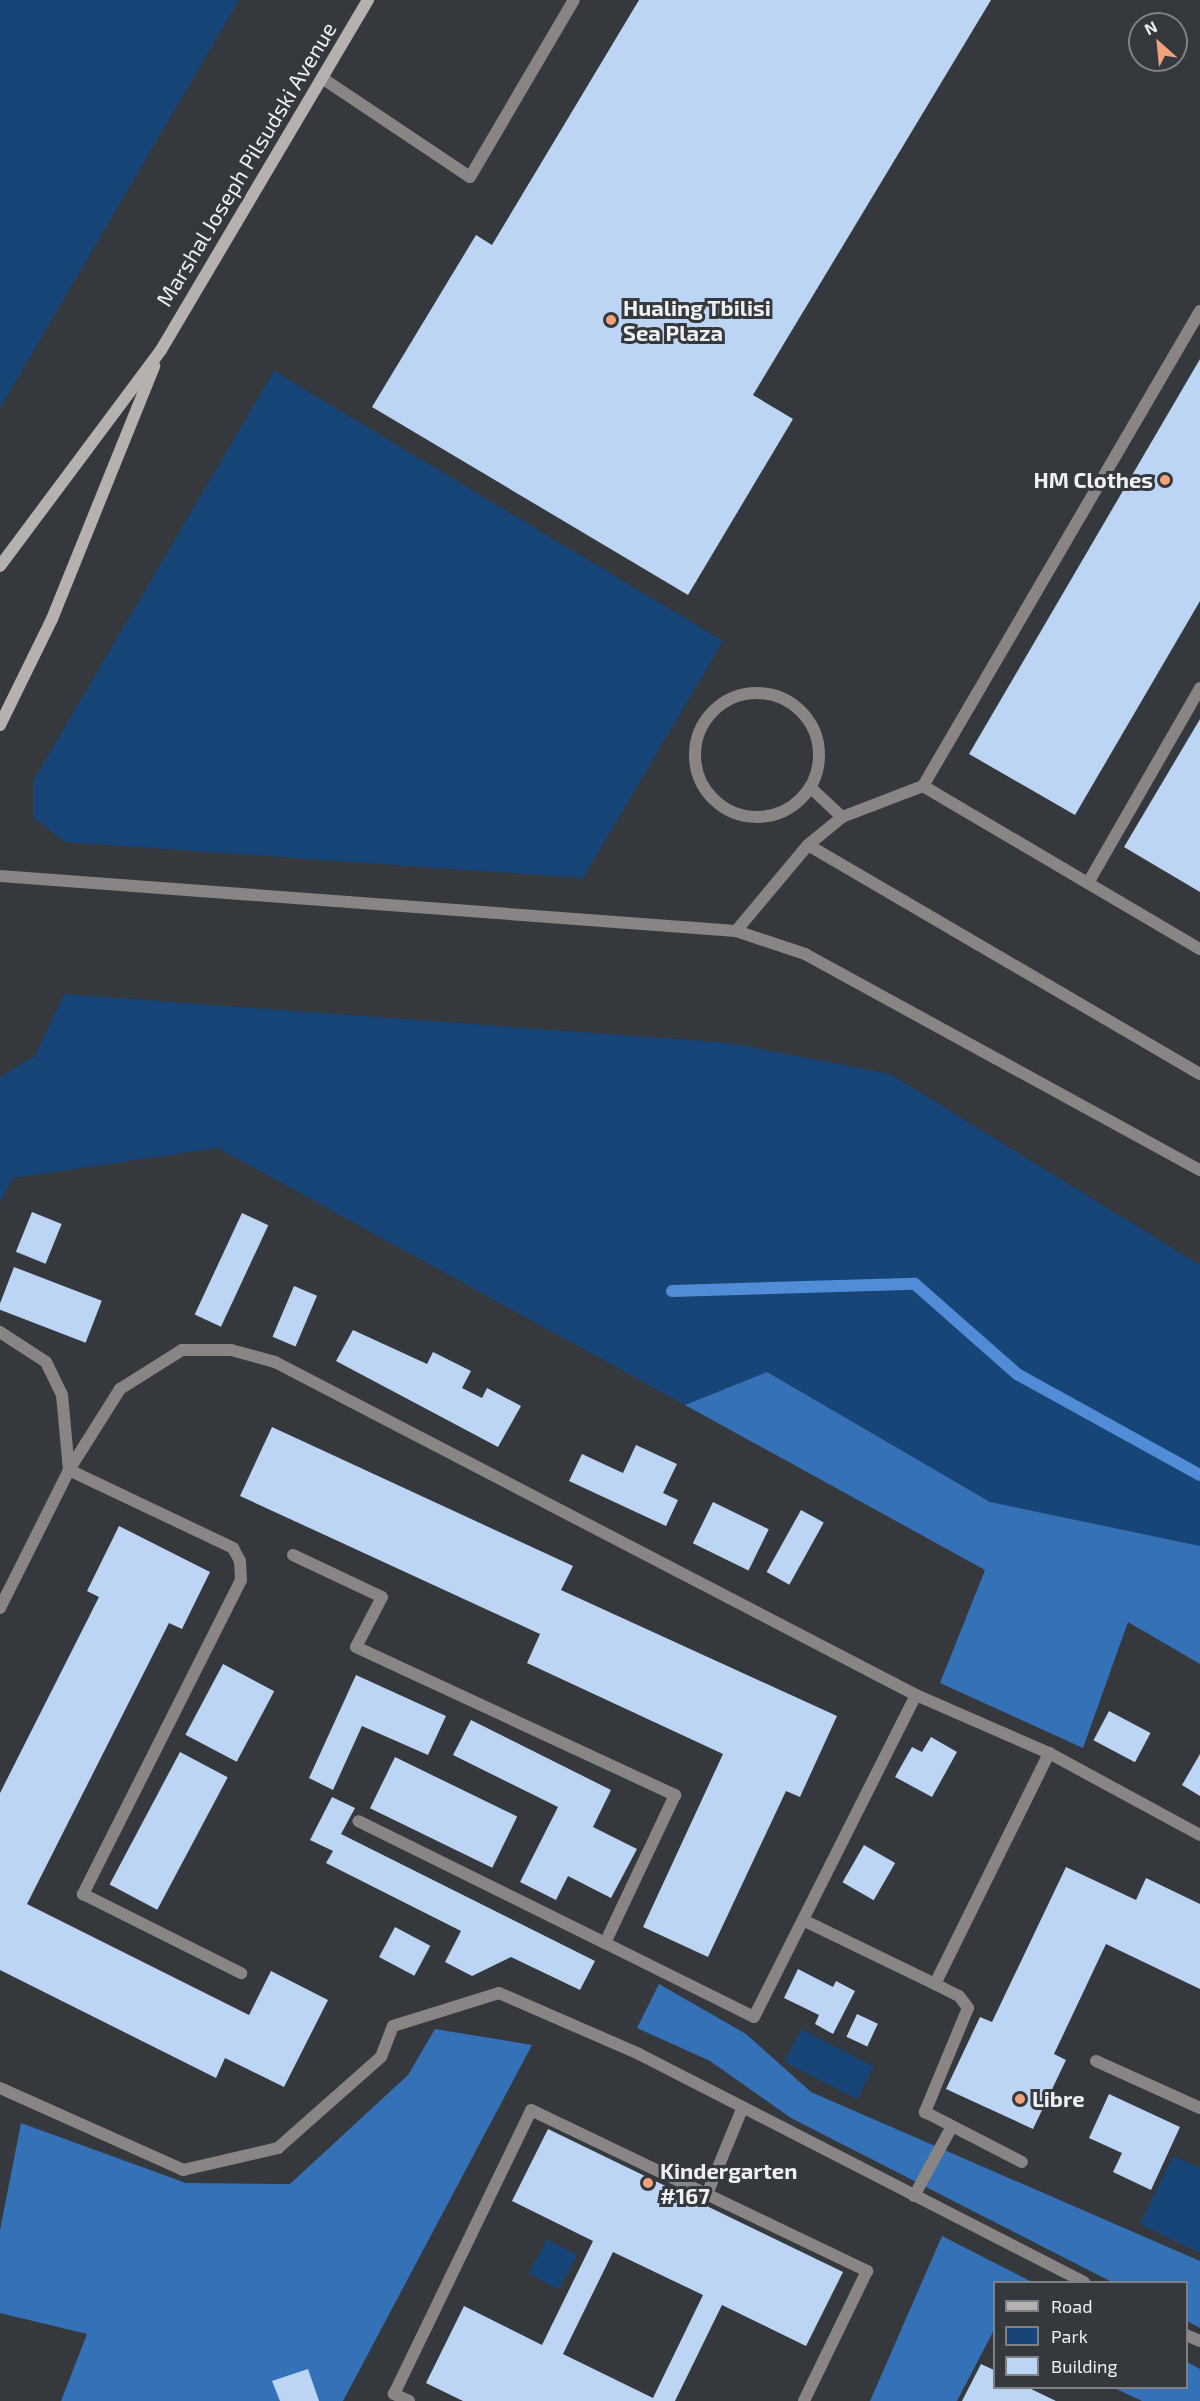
<!DOCTYPE html>
<html>
<head>
<meta charset="utf-8">
<style>
  body { margin:0 }
  #map { position:relative; width:1200px; height:2401px; overflow:hidden; background:#35383c; font-family:"Exo 2",sans-serif }
  div>[style] { position:absolute }
  [style*='--x'] { left:calc(var(--x)*1px); top:calc(var(--y)*1px); width:calc(var(--w)*1px); rotate:calc(var(--a)*1deg) }
  .green>* { inset:0; background:#174578; transform-origin:0 0 }
  .forest>* { inset:0; background:#3471b7 }
  .stream>* { height:12px; margin:-6px; padding:0 6px; transform-origin:6px; border-radius:6px; background:#518dd6 }
  .building>* { inset:0; background:#bcd5f4; transform-origin:0 0 }
  .service>* { height:12px; margin:-6px; padding:0 6px; transform-origin:6px; border-radius:6px; background:#888584 }
  .service>.ring { margin:-6px; padding:0; box-sizing:content-box; background:none; border:12px solid #888584; border-radius:50% }
  .minor>* { height:12px; margin:-6px; padding:0 6px; transform-origin:6px; border-radius:6px; background:#888584 }
  .secondary>* { height:12px; margin:-6px; padding:0 6px; transform-origin:6px; border-radius:6px; background:#b5b1af }
  .dots>* { width:16px; height:16px; translate:-50% -50%; box-sizing:border-box; border:3px solid #35383c; border-radius:50% }
  span { translate:-50% -50%; white-space:nowrap; text-align:center; line-height:1.15; -webkit-text-stroke:6px #35383c; paint-order:stroke }
  .street-label { font-size:22px; color:#eef0f3 }
  .poi-label { font-size:22px; color:#eef0f3; font-weight:700 }
  .left { translate:0 -50%; text-align:left }
  .right { translate:-100% -50%; text-align:right }
  .legend { position:absolute; left:993px; top:2281px; width:195px; height:108px; box-sizing:border-box; background:#35383c; border:2px solid #7f8285; margin:0; padding:8px 10px; list-style:none; font-size:18px; color:#eef0f3 }
  .legend li { display:flex; align-items:center; gap:12px; height:30px }
  .legend b { width:30px; border:2px solid #7f8285 }
  .north { position:absolute; left:1128px; top:12px; width:60px; height:60px; box-sizing:border-box; background:#35383c; border:2px solid #7f8285; border-radius:50%; rotate:333deg; font-size:16px; font-weight:700; line-height:24px; text-align:center; color:#eef0f3 }
  .north::after { content:''; display:block; margin:auto; width:21px; height:27px; background:#f1a27b; clip-path:polygon(50% 0,100% 100%,50% 72%,0 100%) }
</style>
</head>
<body>
<div id="map">
  <div class="green">
    <i style="clip-path:polygon(0 0,239px 0,0 408px)"></i>
    <i style="clip-path:polygon(274px 371px,723px 641px,583px 878px,65px 842px,33px 817px,33px 781px)"></i>
    <i style="clip-path:polygon(64px 994px,730px 1043px,890px 1074px,1200px 1265px,1200px 1546px,990px 1502px,767px 1372px,685px 1405px,218px 1148px,13px 1178px,0 1202px,0 1077px,35px 1056px)"></i>
    <i style="left:801px;top:2029px;width:82px;height:37px;rotate:27deg"></i>
    <i style="clip-path:polygon(1173px 2156px,1200px 2168px,1200px 2253px,1140px 2224px)"></i>
    <i style="left:547px;top:2239px;width:34px;height:39px;rotate:28deg"></i>
  </div>
  <div class="forest">
    <i style="clip-path:polygon(767px 1372px,990px 1502px,1200px 1546px,1200px 1664px,1128px 1622px,1083px 1748px,940px 1683px,985px 1570px,685px 1405px)"></i>
    <i style="clip-path:polygon(659px 1984px,746px 2034px,811px 2092px,1200px 2261px,1200px 2328px,1187px 2321px,1186px 2282px,1112px 2282px,791px 2118px,710px 2061px,637px 2028px)"></i>
    <i style="clip-path:polygon(435px 2029px,532px 2045px,343px 2401px,61px 2401px,87px 2334px,0 2313px,0 2230px,21px 2123px,186px 2183px,290px 2184px,408px 2075px)"></i>
    <i style="clip-path:polygon(942px 2236px,1032px 2282px,994px 2282px,994px 2330px,957px 2401px,870px 2401px)"></i>
    <i style="clip-path:polygon(1187px 2362px,1200px 2369px,1200px 2401px,1142px 2401px,1114px 2388px,1186px 2388px)"></i>
  </div>
  <div class="stream">
    <i style="--x:672;--y:1291;--w:243;--a:-1.7"></i>
    <i style="--x:915;--y:1284;--w:136;--a:41.4"></i>
    <i style="--x:1017;--y:1374;--w:209;--a:28.9"></i>
  </div>
  <div class="building">
    <i style="clip-path:polygon(639px 0,991px 0,753px 395px,793px 419px,688px 595px,372px 407px,476px 235px,492px 245px)"></i>
    <i style="clip-path:polygon(1200px 359px,1200px 601px,1075px 815px,969px 754px)"></i>
    <i style="clip-path:polygon(1200px 719px,1200px 892px,1124px 847px)"></i>
    <i style="left:32px;top:1212px;width:32px;height:43px;rotate:22deg"></i>
    <i style="left:242px;top:1213px;width:29px;height:112px;rotate:25deg"></i>
    <i style="left:14px;top:1267px;width:94px;height:45px;rotate:21deg"></i>
    <i style="left:294px;top:1286px;width:25px;height:55px;rotate:23deg"></i>
    <i style="clip-path:polygon(353px 1330px,427px 1364px,433px 1352px,471px 1371px,462px 1388px,482px 1398px,487px 1388px,521px 1406px,498px 1447px,336px 1361px)"></i>
    <i style="clip-path:polygon(272px 1427px,573px 1566px,561px 1590px,837px 1716px,800px 1797px,786px 1791px,708px 1957px,643px 1927px,723px 1754px,527px 1663px,540px 1634px,240px 1496px)"></i>
    <i style="clip-path:polygon(636px 1445px,677px 1464px,663px 1493px,678px 1500px,666px 1526px,569px 1481px,582px 1454px,623px 1473px)"></i>
    <i style="left:713px;top:1502px;width:62px;height:46px;rotate:26deg"></i>
    <i style="left:801px;top:1510px;width:26px;height:71px;rotate:29deg"></i>
    <i style="clip-path:polygon(119px 1526px,210px 1572px,182px 1629px,169px 1623px,27px 1904px,249px 2015px,271px 1971px,328px 2000px,284px 2087px,225px 2058px,216px 2078px,0 1970px,0 1793px,99px 1597px,87px 1591px)"></i>
    <i style="left:223px;top:1664px;width:58px;height:80px;rotate:28deg"></i>
    <i style="clip-path:polygon(356px 1675px,446px 1716px,428px 1755px,362px 1726px,333px 1790px,309px 1778px)"></i>
    <i style="left:1109px;top:1711px;width:47px;height:33px;rotate:28deg"></i>
    <i style="clip-path:polygon(471px 1720px,611px 1790px,593px 1827px,637px 1849px,611px 1898px,568px 1876px,556px 1900px,520px 1882px,558px 1807px,453px 1755px)"></i>
    <i style="clip-path:polygon(931px 1737px,957px 1752px,932px 1797px,895px 1777px,912px 1747px,922px 1752px)"></i>
    <i style="left:180px;top:1752px;width:54px;height:150px;rotate:28deg"></i>
    <i style="clip-path:polygon(1200px 1754px,1200px 1796px,1182px 1785px)"></i>
    <i style="left:395px;top:1757px;width:136px;height:57px;rotate:26deg"></i>
    <i style="clip-path:polygon(332px 1797px,355px 1808px,341px 1834px,595px 1961px,580px 1990px,511px 1957px,472px 1976px,445px 1962px,461px 1931px,326px 1863px,333px 1851px,310px 1840px)"></i>
    <i style="left:864px;top:1845px;width:36px;height:43px;rotate:30deg"></i>
    <i style="clip-path:polygon(1066px 1867px,1136px 1900px,1146px 1878px,1200px 1904px,1200px 1989px,1106px 1944px,1054px 2054px,1066px 2060px,1033px 2129px,946px 2089px,980px 2017px,992px 2022px)"></i>
    <i style="left:395px;top:1927px;width:40px;height:34px;rotate:28deg"></i>
    <i style="clip-path:polygon(798px 1969px,833px 1987px,836px 1981px,855px 1991px,833px 2034px,815px 2024px,819px 2015px,784px 1998px)"></i>
    <i style="left:857px;top:2014px;width:23px;height:25px;rotate:25deg"></i>
    <i style="clip-path:polygon(1109px 2094px,1180px 2127px,1151px 2190px,1113px 2172px,1122px 2153px,1089px 2138px)"></i>
    <i style="clip-path:polygon(evenodd,548px 2129px,843px 2272px,806px 2346px,722px 2305px,675px 2401px,463px 2401px,426px 2383px,464px 2306px,542px 2345px,593px 2241px,512px 2201px,548px 2129px,613px 2252px,703px 2295px,653px 2398px,563px 2354px,613px 2252px)"></i>
    <i style="clip-path:polygon(981px 2364px,994px 2370px,994px 2388px,1029px 2388px,1056px 2401px,962px 2401px)"></i>
    <i style="clip-path:polygon(308px 2369px,319px 2401px,280px 2401px,272px 2381px)"></i>
  </div>
  <div class="service">
    <i style="--x:322;--y:78;--w:178;--a:33.8"></i>
    <i style="--x:470;--y:177;--w:205;--a:-59.6"></i>
    <i class="ring" style="left:695px;top:693px;width:112px;height:112px"></i>
    <i style="--x:810;--y:787;--w:44;--a:43.2"></i>
    <i style="--x:808;--y:845;--w:454;--a:30.3"></i>
    <i style="--x:1088;--y:883;--w:225;--a:-60.1"></i>
    <i style="--x:0;--y:1332;--w:55;--a:33.1"></i>
    <i style="--x:46;--y:1362;--w:37;--a:64"></i>
    <i style="--x:62;--y:1395;--w:75;--a:84.7"></i>
    <i style="--x:69;--y:1470;--w:182;--a:25.4"></i>
    <i style="--x:233;--y:1548;--w:15;--a:62"></i>
    <i style="--x:240;--y:1561;--w:19;--a:87"></i>
    <i style="--x:241;--y:1580;--w:352;--a:116.7"></i>
    <i style="--x:83;--y:1894;--w:177;--a:26.6"></i>
    <i style="--x:293;--y:1555;--w:98;--a:25.3"></i>
    <i style="--x:382;--y:1597;--w:56;--a:117.5"></i>
    <i style="--x:356;--y:1647;--w:352;--a:24.9"></i>
    <i style="--x:675;--y:1795;--w:164;--a:115.3"></i>
    <i style="--x:605;--y:1943;--w:275;--a:-153.7"></i>
    <i style="--x:803;--y:1920;--w:147;--a:25.9"></i>
    <i style="--x:935;--y:1984;--w:258;--a:-63.7"></i>
    <i style="--x:605;--y:1943;--w:166;--a:26.4"></i>
    <i style="--x:754;--y:2017;--w:360;--a:-63.3"></i>
    <i style="--x:935;--y:1984;--w:27;--a:27"></i>
    <i style="--x:959;--y:1996;--w:15;--a:53"></i>
    <i style="--x:968;--y:2008;--w:113;--a:112.5"></i>
    <i style="--x:925;--y:2112;--w:109;--a:27.3"></i>
    <i style="--x:1096;--y:2061;--w:114;--a:24.3"></i>
    <i style="--x:0;--y:2088;--w:201;--a:24.1"></i>
    <i style="--x:183;--y:2170;--w:98;--a:-13"></i>
    <i style="--x:278;--y:2148;--w:137;--a:-41.5"></i>
    <i style="--x:381;--y:2057;--w:33;--a:-69"></i>
    <i style="--x:393;--y:2026;--w:111;--a:-17.3"></i>
    <i style="--x:499;--y:1993;--w:153;--a:23.5"></i>
    <i style="--x:639;--y:2054;--w:500;--a:27.13"></i>
    <i style="--x:707;--y:2194;--w:92;--a:-67.6"></i>
    <i style="--x:914;--y:2196;--w:77;--a:-61.4"></i>
    <i style="--x:1186;--y:2335;--w:15;--a:23"></i>
    <i style="--x:409;--y:2401;--w:17;--a:-155"></i>
    <i style="--x:394;--y:2394;--w:315;--a:-64.2"></i>
    <i style="--x:531;--y:2110;--w:373;--a:25.6"></i>
    <i style="--x:867;--y:2271;--w:144;--a:115.9"></i>
  </div>
  <div class="minor">
    <i style="--x:923;--y:786;--w:321;--a:30.5"></i>
    <i style="--x:0;--y:876;--w:738;--a:4.27"></i>
    <i style="--x:736;--y:931;--w:73;--a:18.4"></i>
    <i style="--x:805;--y:954;--w:450;--a:28.7"></i>
    <i style="--x:736;--y:931;--w:112;--a:-50.1"></i>
    <i style="--x:808;--y:845;--w:44;--a:-39.5"></i>
    <i style="--x:842;--y:817;--w:87;--a:-20.9"></i>
    <i style="--x:923;--y:786;--w:550;--a:-59.75"></i>
    <i style="--x:0;--y:1608;--w:154;--a:-63.4"></i>
    <i style="--x:69;--y:1470;--w:96;--a:-57.8"></i>
    <i style="--x:120;--y:1389;--w:73;--a:-32.2"></i>
    <i style="--x:182;--y:1350;--w:49;--a:0"></i>
    <i style="--x:231;--y:1350;--w:46;--a:15.3"></i>
    <i style="--x:275;--y:1362;--w:722;--a:27.45"></i>
    <i style="--x:916;--y:1695;--w:145;--a:23.6"></i>
    <i style="--x:1049;--y:1753;--w:172;--a:28.5"></i>
  </div>
  <div class="secondary">
    <i style="--x:0;--y:566;--w:269;--a:-53.3"></i>
    <i style="--x:161;--y:350;--w:407;--a:-59.4"></i>
    <i style="--x:0;--y:725;--w:118;--a:-63.9"></i>
    <i style="--x:52;--y:619;--w:273;--a:-68"></i>
  </div>
  <div class="dots">
    <i style="left:611px;top:320px;background:#f1a27b"></i>
    <i style="left:1165px;top:480px;background:#f1a27b"></i>
    <i style="left:1020px;top:2099px;background:#f1a27b"></i>
    <i style="left:648px;top:2183px;background:#f1a27b"></i>
  </div>
  <div class="street-label">
    <span style="left:246px;top:164px;rotate:-59deg">Marshal Joseph Pilsudski Avenue</span>
  </div>
  <div class="poi-label">
    <span class="left" style="left:623px;top:320px">Hualing Tbilisi<br>Sea Plaza</span>
    <span class="right" style="left:1153px;top:480px">HM Clothes</span>
    <span class="left" style="left:1032px;top:2099px">Libre</span>
    <span class="left" style="left:660px;top:2183px">Kindergarten<br>#167</span>
  </div>
  <ul class="legend">
  <li><b style="height:8px;background:#b5b1af"></b>Road</li>
  <li><b style="height:16px;background:#174578"></b>Park</li>
  <li><b style="height:16px;background:#bcd5f4"></b>Building</li>
  </ul>
  <div class="north">N</div>
</div>
</body>
</html>
